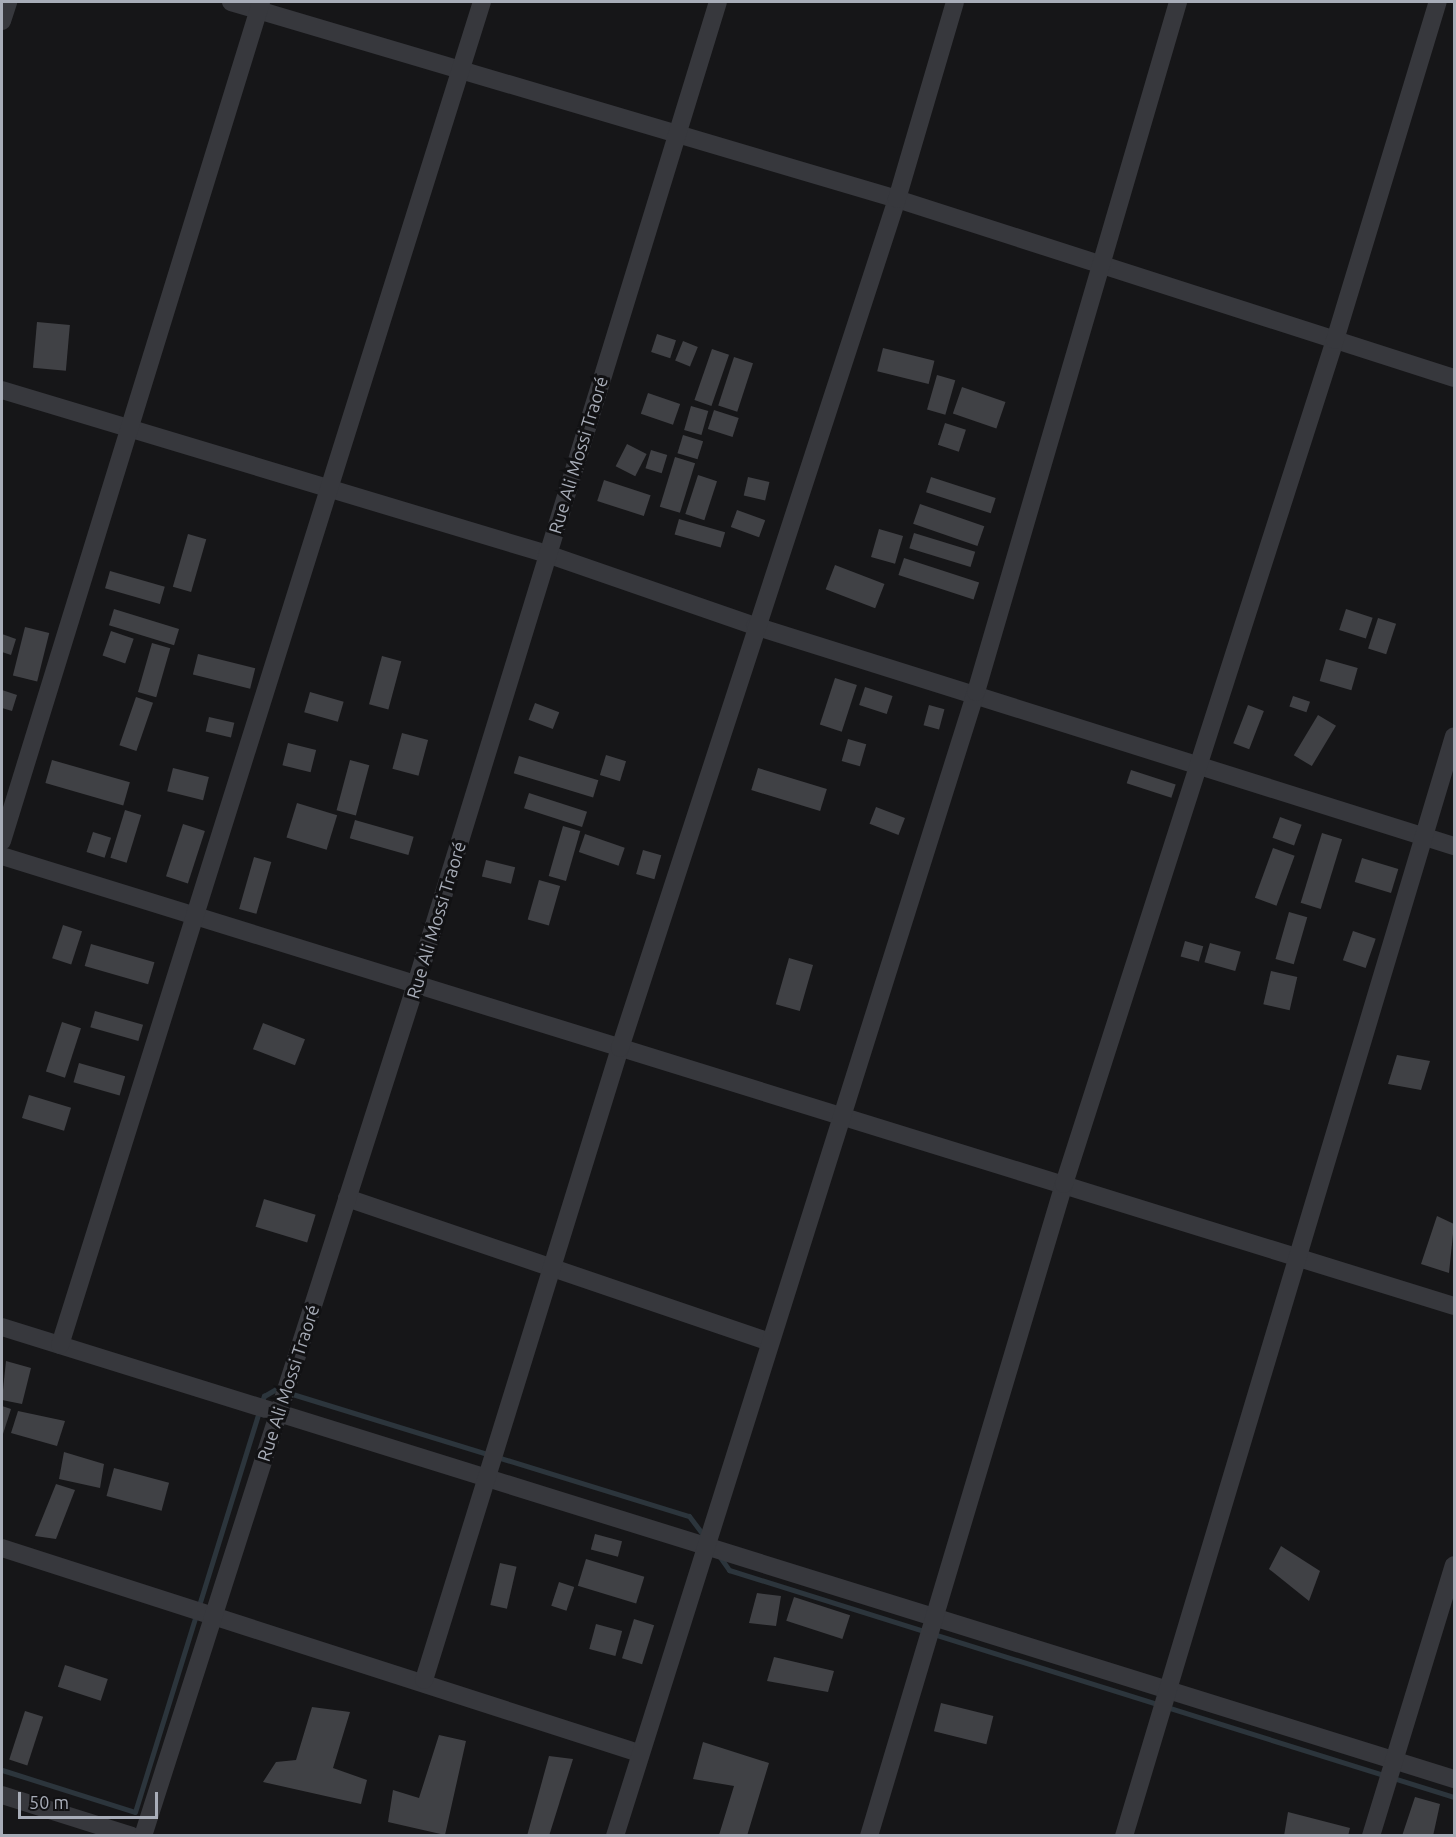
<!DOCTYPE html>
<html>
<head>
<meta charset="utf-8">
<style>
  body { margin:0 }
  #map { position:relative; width:1456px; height:1837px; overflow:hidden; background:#161618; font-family:Ubuntu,sans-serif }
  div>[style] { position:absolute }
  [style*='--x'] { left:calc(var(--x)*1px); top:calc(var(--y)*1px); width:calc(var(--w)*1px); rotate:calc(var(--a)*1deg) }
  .stream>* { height:5px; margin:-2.5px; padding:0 2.5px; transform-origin:2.5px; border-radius:2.5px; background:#2c353c }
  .building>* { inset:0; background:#404145; transform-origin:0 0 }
  .minor>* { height:18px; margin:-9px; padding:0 9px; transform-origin:9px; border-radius:9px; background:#37383d }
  span { translate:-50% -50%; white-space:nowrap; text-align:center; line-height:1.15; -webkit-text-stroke:6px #111113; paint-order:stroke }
  .street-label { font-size:18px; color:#a8adb8 }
  .frame { position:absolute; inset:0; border:3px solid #a8adb8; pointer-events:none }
  .scale { position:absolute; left:18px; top:1792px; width:140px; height:27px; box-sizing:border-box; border:3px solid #a8adb8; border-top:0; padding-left:8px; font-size:18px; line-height:21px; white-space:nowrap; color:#a8adb8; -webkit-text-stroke:4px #111113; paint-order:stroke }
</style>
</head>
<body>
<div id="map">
  <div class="stream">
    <i style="--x:720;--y:1557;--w:16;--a:55"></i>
    <i style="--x:729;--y:1570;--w:760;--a:17.39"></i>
    <i style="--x:2;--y:1770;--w:139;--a:17.5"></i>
    <i style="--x:135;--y:1812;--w:436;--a:-72.8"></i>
    <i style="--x:264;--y:1396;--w:14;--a:-30"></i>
    <i style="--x:276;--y:1389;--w:432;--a:17.1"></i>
    <i style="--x:689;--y:1516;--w:26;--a:53"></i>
  </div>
  <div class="building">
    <i style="left:37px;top:322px;width:33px;height:46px;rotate:5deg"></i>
    <i style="left:657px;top:334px;width:20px;height:19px;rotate:18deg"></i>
    <i style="left:683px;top:341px;width:16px;height:21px;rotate:22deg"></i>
    <i style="left:883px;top:348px;width:53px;height:24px;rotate:14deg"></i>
    <i style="left:712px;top:349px;width:18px;height:54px;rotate:19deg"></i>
    <i style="left:734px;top:357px;width:20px;height:51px;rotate:18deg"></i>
    <i style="left:937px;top:375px;width:19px;height:36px;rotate:16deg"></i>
    <i style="left:962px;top:387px;width:46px;height:28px;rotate:19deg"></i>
    <i style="left:648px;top:393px;width:34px;height:22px;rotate:19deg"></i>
    <i style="left:691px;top:406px;width:18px;height:25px;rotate:16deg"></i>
    <i style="left:714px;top:410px;width:26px;height:20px;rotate:18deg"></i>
    <i style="left:945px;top:423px;width:22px;height:23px;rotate:18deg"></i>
    <i style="left:683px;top:435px;width:21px;height:19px;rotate:17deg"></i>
    <i style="left:627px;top:444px;width:22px;height:25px;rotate:27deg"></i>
    <i style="left:651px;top:450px;width:17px;height:19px;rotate:17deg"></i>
    <i style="left:675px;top:457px;width:21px;height:52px;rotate:17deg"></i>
    <i style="left:698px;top:475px;width:20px;height:41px;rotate:18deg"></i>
    <i style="left:748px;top:477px;width:22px;height:19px;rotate:13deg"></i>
    <i style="left:931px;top:477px;width:68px;height:16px;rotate:18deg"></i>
    <i style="left:604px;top:480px;width:49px;height:22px;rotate:18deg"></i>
    <i style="left:920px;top:504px;width:68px;height:21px;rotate:19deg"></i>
    <i style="left:737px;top:510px;width:30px;height:18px;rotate:20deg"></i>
    <i style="left:679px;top:519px;width:48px;height:16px;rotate:16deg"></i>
    <i style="left:879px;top:529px;width:25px;height:29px;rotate:16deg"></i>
    <i style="left:914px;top:533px;width:64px;height:16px;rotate:17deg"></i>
    <i style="left:188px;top:534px;width:19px;height:55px;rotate:16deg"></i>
    <i style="left:904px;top:558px;width:79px;height:18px;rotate:18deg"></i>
    <i style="left:835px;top:565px;width:53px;height:26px;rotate:21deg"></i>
    <i style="left:110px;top:571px;width:57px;height:18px;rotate:16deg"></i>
    <i style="left:114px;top:609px;width:68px;height:17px;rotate:17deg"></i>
    <i style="left:1346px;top:609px;width:28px;height:22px;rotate:18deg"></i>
    <i style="left:1378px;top:618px;width:19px;height:32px;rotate:18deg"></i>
    <i style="left:25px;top:627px;width:25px;height:50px;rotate:14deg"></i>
    <i style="left:111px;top:631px;width:24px;height:26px;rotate:19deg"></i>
    <i style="clip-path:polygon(2px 634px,16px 639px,11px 655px,2px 652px)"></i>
    <i style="left:152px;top:643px;width:19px;height:51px;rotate:16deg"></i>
    <i style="left:198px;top:654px;width:59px;height:21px;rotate:14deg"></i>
    <i style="left:382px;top:656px;width:20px;height:50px;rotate:15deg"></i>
    <i style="left:1326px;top:659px;width:33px;height:23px;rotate:16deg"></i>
    <i style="left:835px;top:678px;width:23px;height:49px;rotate:18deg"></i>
    <i style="left:865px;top:687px;width:29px;height:19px;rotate:18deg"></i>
    <i style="clip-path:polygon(2px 690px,17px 695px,12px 711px,2px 708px)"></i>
    <i style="left:310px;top:692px;width:35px;height:21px;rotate:16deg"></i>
    <i style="left:1293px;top:696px;width:18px;height:11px;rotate:19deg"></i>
    <i style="left:136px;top:697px;width:18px;height:51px;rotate:19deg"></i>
    <i style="left:535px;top:703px;width:26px;height:18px;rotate:21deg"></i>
    <i style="left:929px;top:705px;width:16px;height:21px;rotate:15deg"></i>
    <i style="left:1248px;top:705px;width:17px;height:41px;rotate:21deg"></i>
    <i style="left:1318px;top:715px;width:21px;height:47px;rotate:31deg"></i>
    <i style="left:209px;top:717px;width:26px;height:15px;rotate:13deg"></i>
    <i style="left:402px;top:733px;width:27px;height:37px;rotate:15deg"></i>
    <i style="left:848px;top:739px;width:19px;height:23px;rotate:16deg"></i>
    <i style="left:288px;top:743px;width:29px;height:23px;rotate:14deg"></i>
    <i style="left:606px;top:755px;width:21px;height:21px;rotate:17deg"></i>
    <i style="left:519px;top:756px;width:83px;height:18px;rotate:17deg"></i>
    <i style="left:52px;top:760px;width:81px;height:24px;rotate:16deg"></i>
    <i style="left:350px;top:760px;width:20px;height:52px;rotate:15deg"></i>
    <i style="left:173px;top:768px;width:37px;height:24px;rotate:14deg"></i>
    <i style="left:758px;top:768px;width:72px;height:23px;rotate:17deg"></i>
    <i style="left:1131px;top:770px;width:47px;height:14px;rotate:18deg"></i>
    <i style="left:529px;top:793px;width:61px;height:16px;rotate:18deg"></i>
    <i style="left:297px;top:803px;width:42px;height:36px;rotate:17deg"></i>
    <i style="left:876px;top:807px;width:31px;height:18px;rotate:21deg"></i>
    <i style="left:125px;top:810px;width:17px;height:50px;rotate:17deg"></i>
    <i style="left:1280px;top:817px;width:23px;height:22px;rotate:20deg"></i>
    <i style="left:355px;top:820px;width:61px;height:19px;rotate:16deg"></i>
    <i style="left:183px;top:824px;width:23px;height:55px;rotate:18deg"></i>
    <i style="left:563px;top:826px;width:18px;height:52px;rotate:16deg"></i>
    <i style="left:93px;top:832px;width:19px;height:21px;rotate:18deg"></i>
    <i style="left:1322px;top:833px;width:21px;height:73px;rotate:17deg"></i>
    <i style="left:585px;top:834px;width:42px;height:19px;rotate:19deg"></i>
    <i style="left:1273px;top:848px;width:23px;height:53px;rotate:20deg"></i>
    <i style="left:643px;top:850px;width:19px;height:25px;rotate:16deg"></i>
    <i style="left:254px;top:857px;width:18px;height:54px;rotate:16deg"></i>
    <i style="left:1362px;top:858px;width:38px;height:25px;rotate:17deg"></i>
    <i style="left:486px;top:860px;width:30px;height:17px;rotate:14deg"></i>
    <i style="left:539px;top:880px;width:22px;height:41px;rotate:16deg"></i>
    <i style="left:1289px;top:912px;width:19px;height:49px;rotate:16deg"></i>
    <i style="left:63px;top:925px;width:20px;height:35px;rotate:18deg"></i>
    <i style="left:1353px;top:931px;width:24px;height:31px;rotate:19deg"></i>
    <i style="left:1185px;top:941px;width:19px;height:16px;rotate:16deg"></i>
    <i style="left:1210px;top:943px;width:32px;height:20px;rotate:16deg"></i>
    <i style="left:91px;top:944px;width:66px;height:23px;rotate:16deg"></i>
    <i style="left:789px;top:958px;width:25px;height:48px;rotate:16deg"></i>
    <i style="left:1271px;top:971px;width:27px;height:34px;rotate:13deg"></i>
    <i style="left:95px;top:1011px;width:50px;height:17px;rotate:16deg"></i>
    <i style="left:62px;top:1022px;width:20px;height:52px;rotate:18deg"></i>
    <i style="left:263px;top:1023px;width:45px;height:28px;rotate:21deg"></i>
    <i style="clip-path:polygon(1397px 1055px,1430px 1061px,1421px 1090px,1388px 1084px)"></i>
    <i style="left:79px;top:1063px;width:48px;height:20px;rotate:16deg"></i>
    <i style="left:29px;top:1095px;width:44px;height:24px;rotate:17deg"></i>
    <i style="left:264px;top:1199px;width:54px;height:29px;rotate:17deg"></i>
    <i style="clip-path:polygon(1437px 1216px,1454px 1224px,1449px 1273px,1421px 1264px)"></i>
    <i style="clip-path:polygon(6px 1361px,31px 1368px,22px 1404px,2px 1400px)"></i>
    <i style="clip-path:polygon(2px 1406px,11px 1409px,3px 1434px,2px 1434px)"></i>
    <i style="clip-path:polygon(18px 1411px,65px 1421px,57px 1446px,11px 1433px)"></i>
    <i style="clip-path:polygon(64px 1452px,104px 1464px,100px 1488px,59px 1479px)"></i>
    <i style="left:114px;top:1468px;width:57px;height:29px;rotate:15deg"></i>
    <i style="clip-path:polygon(56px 1484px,75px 1490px,56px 1539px,35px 1536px)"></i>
    <i style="left:595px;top:1534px;width:28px;height:16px;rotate:15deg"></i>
    <i style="clip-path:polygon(1281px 1546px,1320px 1571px,1309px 1601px,1269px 1569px)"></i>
    <i style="left:586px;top:1559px;width:61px;height:28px;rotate:17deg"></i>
    <i style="left:500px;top:1563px;width:17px;height:43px;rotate:13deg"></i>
    <i style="left:559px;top:1582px;width:16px;height:25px;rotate:18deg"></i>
    <i style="clip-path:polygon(757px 1593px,781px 1596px,776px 1626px,749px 1623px)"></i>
    <i style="left:794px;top:1597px;width:59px;height:25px;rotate:18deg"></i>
    <i style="left:634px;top:1619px;width:21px;height:41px;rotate:17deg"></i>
    <i style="left:596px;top:1624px;width:27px;height:26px;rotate:15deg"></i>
    <i style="clip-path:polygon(774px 1657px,834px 1671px,828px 1692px,767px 1681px)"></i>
    <i style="left:65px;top:1665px;width:45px;height:23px;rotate:18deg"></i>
    <i style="left:941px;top:1703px;width:54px;height:29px;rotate:14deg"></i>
    <i style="clip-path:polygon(312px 1707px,350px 1712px,333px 1768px,367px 1780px,361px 1804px,263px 1782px,276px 1762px,296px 1760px)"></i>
    <i style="left:25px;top:1711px;width:19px;height:51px;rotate:18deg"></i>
    <i style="clip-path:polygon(439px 1735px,466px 1741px,445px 1835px,388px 1822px,393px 1790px,419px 1798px)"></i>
    <i style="clip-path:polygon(703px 1742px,769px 1763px,747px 1836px,719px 1835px,734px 1786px,693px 1779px)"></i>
    <i style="clip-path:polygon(549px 1756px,573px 1759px,549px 1836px,527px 1836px)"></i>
    <i style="clip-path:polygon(1415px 1797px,1440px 1804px,1433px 1836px,1402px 1836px)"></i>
    <i style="clip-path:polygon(1288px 1812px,1350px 1828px,1348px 1836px,1284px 1836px)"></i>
  </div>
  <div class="minor">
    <i style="--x:231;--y:2;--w:695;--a:16.48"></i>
    <i style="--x:897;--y:199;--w:585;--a:17.82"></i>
    <i style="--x:2;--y:21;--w:20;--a:-72"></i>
    <i style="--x:2;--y:390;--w:569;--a:16.75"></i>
    <i style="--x:547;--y:554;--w:220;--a:19.1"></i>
    <i style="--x:755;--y:626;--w:733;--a:17.47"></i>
    <i style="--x:2;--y:841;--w:878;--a:-72.84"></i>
    <i style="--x:2;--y:856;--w:1520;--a:17.22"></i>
    <i style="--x:347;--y:1198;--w:447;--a:18.8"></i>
    <i style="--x:2;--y:1327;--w:1521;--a:17.29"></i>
    <i style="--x:60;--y:1345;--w:1408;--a:-72.56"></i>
    <i style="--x:2;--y:1548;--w:669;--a:17.84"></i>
    <i style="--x:424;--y:1680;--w:662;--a:-72.77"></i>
    <i style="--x:620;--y:1048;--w:893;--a:-71.93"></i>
    <i style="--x:897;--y:199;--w:205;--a:-73.6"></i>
    <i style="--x:2;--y:1795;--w:136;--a:17.5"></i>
    <i style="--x:143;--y:1836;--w:895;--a:-72.23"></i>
    <i style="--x:416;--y:984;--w:1027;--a:-72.91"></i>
    <i style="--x:615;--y:1836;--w:1200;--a:-72.49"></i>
    <i style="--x:976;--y:692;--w:719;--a:-73.68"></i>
    <i style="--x:869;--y:1836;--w:681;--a:-73.35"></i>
    <i style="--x:1064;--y:1184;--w:886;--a:-72.2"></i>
    <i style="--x:1335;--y:340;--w:353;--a:-73.1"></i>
    <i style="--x:1124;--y:1836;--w:1148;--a:-73.3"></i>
    <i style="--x:1371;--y:1836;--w:283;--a:-73"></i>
  </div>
  <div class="street-label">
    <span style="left:578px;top:455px;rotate:-73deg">Rue Ali Mossi Traoré</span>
    <span style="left:436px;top:920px;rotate:-73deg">Rue Ali Mossi Traoré</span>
    <span style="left:288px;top:1383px;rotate:-72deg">Rue Ali Mossi Traoré</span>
  </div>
  <div class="frame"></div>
  <div class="scale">50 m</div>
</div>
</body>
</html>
